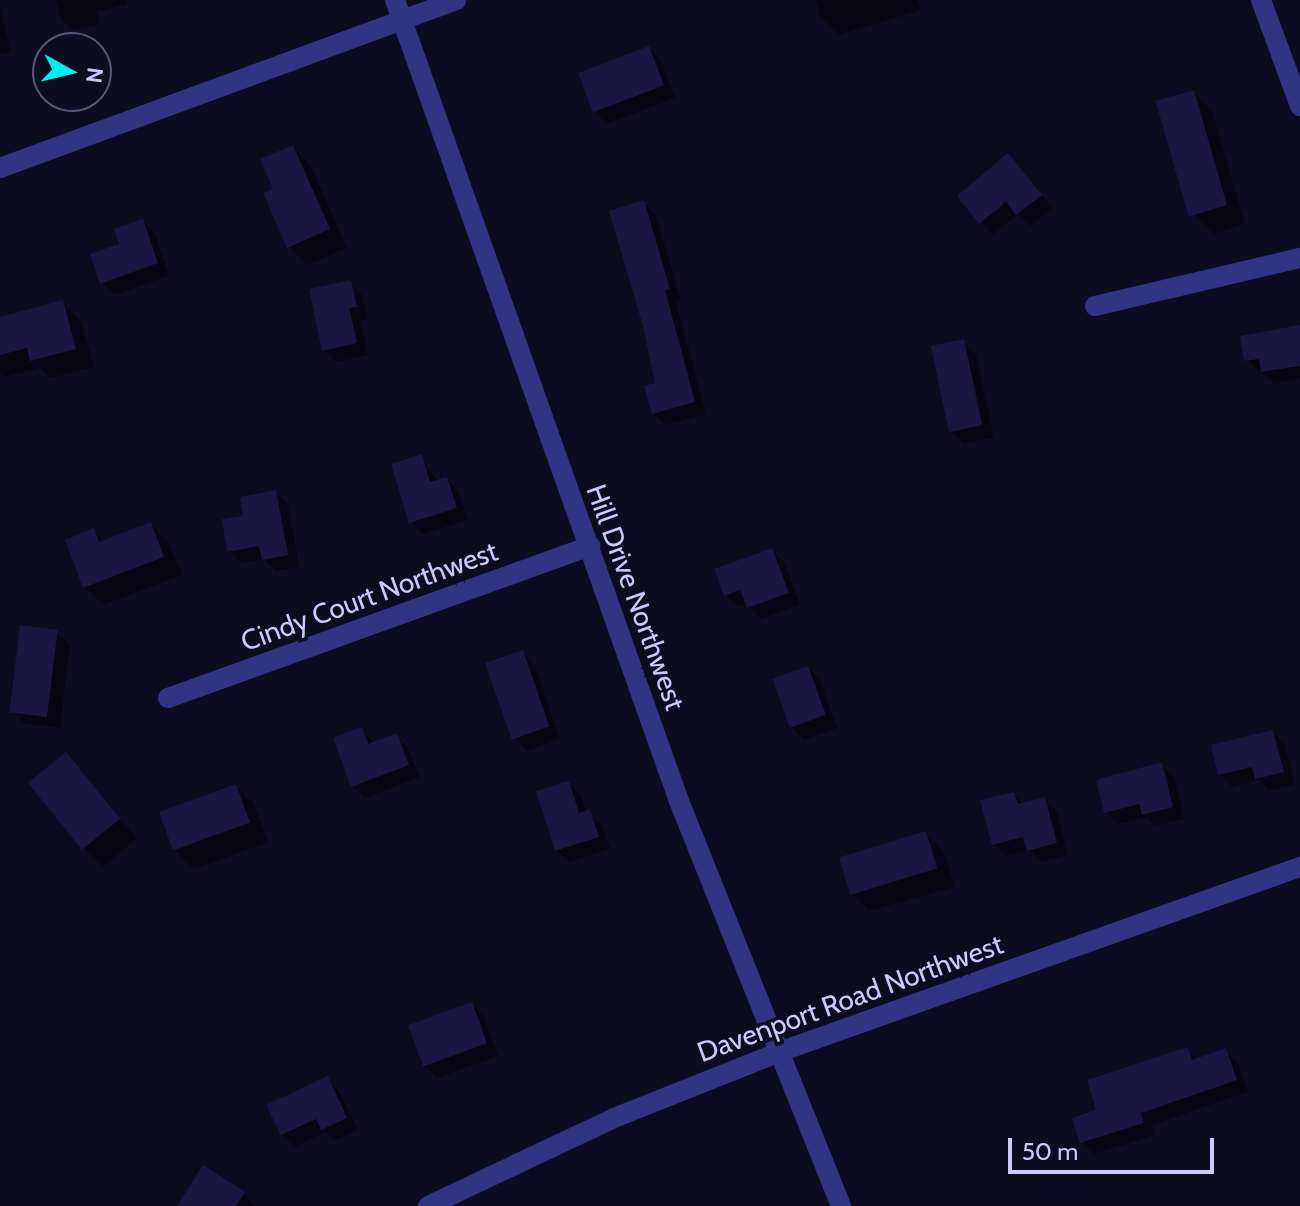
<!DOCTYPE html>
<html>
<head>
<meta charset="utf-8">
<style>
  body { margin:0 }
  #map { position:relative; width:1300px; height:1206px; overflow:hidden; background:#0d0b20; font-family:Cabin,sans-serif }
  div>[style] { position:absolute }
  [style*='--x'] { left:calc(var(--x)*1px); top:calc(var(--y)*1px); width:calc(var(--w)*1px); rotate:calc(var(--a)*1deg) }
  .shadow>* { inset:0; background:#0007 }
  .building>* { inset:0; background:#1b1542; transform-origin:0 0 }
  .minor>* { height:20px; margin:-10px; padding:0 10px; transform-origin:10px; border-radius:10px; background:#313483 }
  span { translate:-50% -50%; white-space:nowrap; text-align:center; line-height:1.15; -webkit-text-stroke:7px #0d0b20; paint-order:stroke }
  .street-label { font-size:28px; color:#ccc9ff }
  .north { position:absolute; left:32px; top:32px; width:80px; height:80px; box-sizing:border-box; background:#0d0b20; border:2px solid #595779; border-radius:50%; rotate:98deg; font-size:22px; font-weight:700; line-height:32px; text-align:center; color:#ccc9ff }
  .north::after { content:''; display:block; margin:auto; width:28px; height:36px; background:#00edf4; clip-path:polygon(50% 0,100% 100%,50% 72%,0 100%) }
  .scale { position:absolute; left:1008px; top:1138px; width:206px; height:36px; box-sizing:border-box; border:4px solid #ccc9ff; border-top:0; padding-left:10px; font-size:24px; line-height:28px; white-space:nowrap; color:#ccc9ff; -webkit-text-stroke:6px #0d0b20; paint-order:stroke }
</style>
</head>
<body>
<div id="map">
  <div class="shadow">
    <i style="clip-path:polygon(56px 0,126px 0,127px 4px,97px 12px,100px 24px,73px 31px,61px 19px)"></i>
    <i style="clip-path:polygon(816px 0,918px 0,921px 10px,839px 35px,820px 16px)"></i>
    <i style="clip-path:polygon(0 5px,11px 52px,0 54px)"></i>
    <i style="clip-path:polygon(648px 48px,661px 60px,675px 98px,607px 124px,595px 112px)"></i>
    <i style="clip-path:polygon(1193px 92px,1212px 111px,1245px 224px,1214px 234px,1195px 215px)"></i>
    <i style="clip-path:polygon(293px 147px,311px 166px,347px 248px,307px 265px,289px 247px)"></i>
    <i style="clip-path:polygon(1008px 156px,1053px 208px,1030px 226px,1018px 214px,993px 235px,981px 222px)"></i>
    <i style="clip-path:polygon(644px 203px,656px 215px,681px 301px,676px 302px,706px 414px,666px 425px,653px 413px,657px 384px)"></i>
    <i style="clip-path:polygon(142px 221px,155px 234px,169px 276px,114px 295px,102px 282px,121px 245px)"></i>
    <i style="clip-path:polygon(350px 282px,362px 295px,368px 319px,360px 320px,368px 355px,336px 362px,324px 350px)"></i>
    <i style="clip-path:polygon(63px 302px,81px 321px,94px 367px,50px 378px,40px 368px,4px 377px,0 373px,0 319px)"></i>
    <i style="clip-path:polygon(1300px 327px,1300px 379px,1275px 384px,1246px 360px)"></i>
    <i style="clip-path:polygon(963px 342px,976px 354px,994px 437px,964px 444px,951px 432px)"></i>
    <i style="clip-path:polygon(421px 457px,438px 482px,447px 479px,459px 492px,468px 520px,423px 534px,411px 522px)"></i>
    <i style="clip-path:polygon(276px 492px,288px 504px,299px 567px,276px 571px,264px 559px,241px 563px,229px 551px,245px 518px)"></i>
    <i style="clip-path:polygon(151px 524px,169px 543px,182px 575px,103px 605px,85px 587px,93px 531px,104px 542px)"></i>
    <i style="clip-path:polygon(772px 550px,784px 562px,800px 605px,761px 619px,747px 604px,738px 607px,726px 595px)"></i>
    <i style="clip-path:polygon(57px 632px,70px 645px,60px 728px,24px 723px,12px 711px)"></i>
    <i style="clip-path:polygon(523px 653px,535px 665px,560px 739px,527px 751px,514px 738px)"></i>
    <i style="clip-path:polygon(808px 668px,820px 680px,837px 728px,804px 740px,792px 727px)"></i>
    <i style="clip-path:polygon(361px 729px,374px 744px,396px 735px,408px 748px,420px 777px,365px 798px,353px 786px)"></i>
    <i style="clip-path:polygon(1273px 732px,1285px 744px,1295px 784px,1269px 791px,1258px 780px,1232px 787px,1220px 774px)"></i>
    <i style="clip-path:polygon(65px 755px,137px 838px,103px 867px,84px 849px)"></i>
    <i style="clip-path:polygon(1161px 765px,1174px 777px,1184px 819px,1156px 826px,1147px 817px,1118px 824px,1106px 812px)"></i>
    <i style="clip-path:polygon(568px 783px,581px 795px,586px 813px,602px 824px,610px 849px,569px 862px,556px 850px)"></i>
    <i style="clip-path:polygon(236px 786px,254px 804px,268px 842px,194px 869px,175px 850px)"></i>
    <i style="clip-path:polygon(1014px 794px,1024px 804px,1045px 799px,1057px 811px,1068px 855px,1041px 862px,1029px 850px,1006px 856px,993px 844px)"></i>
    <i style="clip-path:polygon(926px 833px,944px 852px,955px 887px,869px 911px,851px 893px)"></i>
    <i style="clip-path:polygon(472px 1005px,484px 1017px,498px 1056px,437px 1078px,425px 1066px)"></i>
    <i style="clip-path:polygon(1187px 1049px,1198px 1060px,1225px 1051px,1238px 1063px,1248px 1092px,1152px 1125px,1155px 1135px,1094px 1154px,1082px 1142px,1099px 1112px)"></i>
    <i style="clip-path:polygon(327px 1079px,339px 1091px,358px 1130px,335px 1141px,325px 1132px,295px 1147px,282px 1134px)"></i>
    <i style="clip-path:polygon(243px 1193px,255px 1206px,179px 1206px)"></i>
  </div>
  <div class="building">
    <i style="left:649px;top:46px;width:42px;height:76px;rotate:69deg"></i>
    <i style="left:1194px;top:90px;width:120px;height:40px;rotate:74deg"></i>
    <i style="clip-path:polygon(293px 145px,330px 229px,287px 248px,263px 193px,273px 189px,260px 159px)"></i>
    <i style="clip-path:polygon(1008px 153px,1042px 195px,1016px 215px,1006px 202px,979px 224px,957px 196px)"></i>
    <i style="clip-path:polygon(644px 200px,670px 289px,665px 290px,695px 402px,652px 414px,644px 386px,655px 383px,643px 326px,609px 211px)"></i>
    <i style="clip-path:polygon(143px 219px,158px 263px,100px 284px,90px 254px,119px 244px,114px 229px)"></i>
    <i style="clip-path:polygon(351px 280px,357px 307px,349px 308px,357px 343px,322px 351px,309px 289px)"></i>
    <i style="clip-path:polygon(63px 300px,76px 349px,30px 361px,27px 348px,0 355px,0 317px)"></i>
    <i style="clip-path:polygon(1300px 325px,1300px 366px,1261px 372px,1259px 359px,1244px 361px,1240px 336px)"></i>
    <i style="left:964px;top:339px;width:88px;height:34px;rotate:78deg"></i>
    <i style="clip-path:polygon(422px 454px,430px 482px,447px 477px,457px 508px,409px 523px,391px 464px)"></i>
    <i style="clip-path:polygon(276px 490px,288px 555px,262px 560px,259px 546px,227px 552px,222px 519px,243px 516px,240px 497px)"></i>
    <i style="clip-path:polygon(151px 522px,164px 557px,83px 588px,65px 540px,94px 528px,99px 542px)"></i>
    <i style="clip-path:polygon(772px 548px,789px 593px,747px 608px,740px 590px,724px 596px,714px 569px)"></i>
    <i style="left:20px;top:625px;width:38px;height:88px;rotate:7deg"></i>
    <i style="left:523px;top:650px;width:81px;height:40px;rotate:71deg"></i>
    <i style="left:808px;top:666px;width:52px;height:38px;rotate:70deg"></i>
    <i style="clip-path:polygon(362px 727px,368px 744px,397px 733px,409px 765px,351px 787px,333px 738px)"></i>
    <i style="clip-path:polygon(1273px 730px,1284px 772px,1255px 779px,1252px 767px,1218px 775px,1211px 745px)"></i>
    <i style="left:66px;top:752px;width:86px;height:49px;rotate:51deg"></i>
    <i style="clip-path:polygon(1162px 762px,1173px 807px,1142px 815px,1139px 804px,1104px 813px,1096px 780px)"></i>
    <i style="clip-path:polygon(569px 781px,579px 813px,590px 809px,599px 837px,555px 851px,536px 791px)"></i>
    <i style="left:236px;top:784px;width:41px;height:82px;rotate:70deg"></i>
    <i style="clip-path:polygon(1014px 792px,1018px 804px,1045px 797px,1057px 843px,1027px 851px,1023px 837px,992px 845px,980px 800px)"></i>
    <i style="left:926px;top:831px;width:39px;height:91px;rotate:73deg"></i>
    <i style="left:472px;top:1002px;width:44px;height:68px;rotate:70deg"></i>
    <i style="clip-path:polygon(1188px 1047px,1192px 1060px,1226px 1048px,1237px 1080px,1141px 1113px,1144px 1123px,1080px 1143px,1072px 1118px,1096px 1110px,1087px 1080px)"></i>
    <i style="clip-path:polygon(328px 1076px,347px 1118px,321px 1130px,316px 1119px,281px 1135px,266px 1105px)"></i>
    <i style="clip-path:polygon(203px 1165px,245px 1192px,236px 1206px,177px 1206px)"></i>
  </div>
  <div class="minor">
    <i style="--x:395;--y:0;--w:850;--a:70.48"></i>
    <i style="--x:679;--y:801;--w:436;--a:68.2"></i>
    <i style="--x:1261;--y:0;--w:113;--a:69.8"></i>
    <i style="--x:0;--y:168;--w:486;--a:-20.2"></i>
    <i style="--x:1095;--y:306;--w:211;--a:-13.2"></i>
    <i style="--x:168;--y:698;--w:449;--a:-19.8"></i>
    <i style="--x:428;--y:1206;--w:206;--a:-25.3"></i>
    <i style="--x:614;--y:1118;--w:181;--a:-21.7"></i>
    <i style="--x:782;--y:1051;--w:550;--a:-19.56"></i>
  </div>
  <div class="street-label">
    <span style="left:369px;top:596px;rotate:-20deg">Cindy Court Northwest</span>
    <span style="left:636px;top:597px;rotate:70deg">Hill Drive Northwest</span>
    <span style="left:850px;top:998px;rotate:-20deg">Davenport Road Northwest</span>
  </div>
  <div class="north">N</div>
  <div class="scale">50 m</div>
</div>
</body>
</html>
